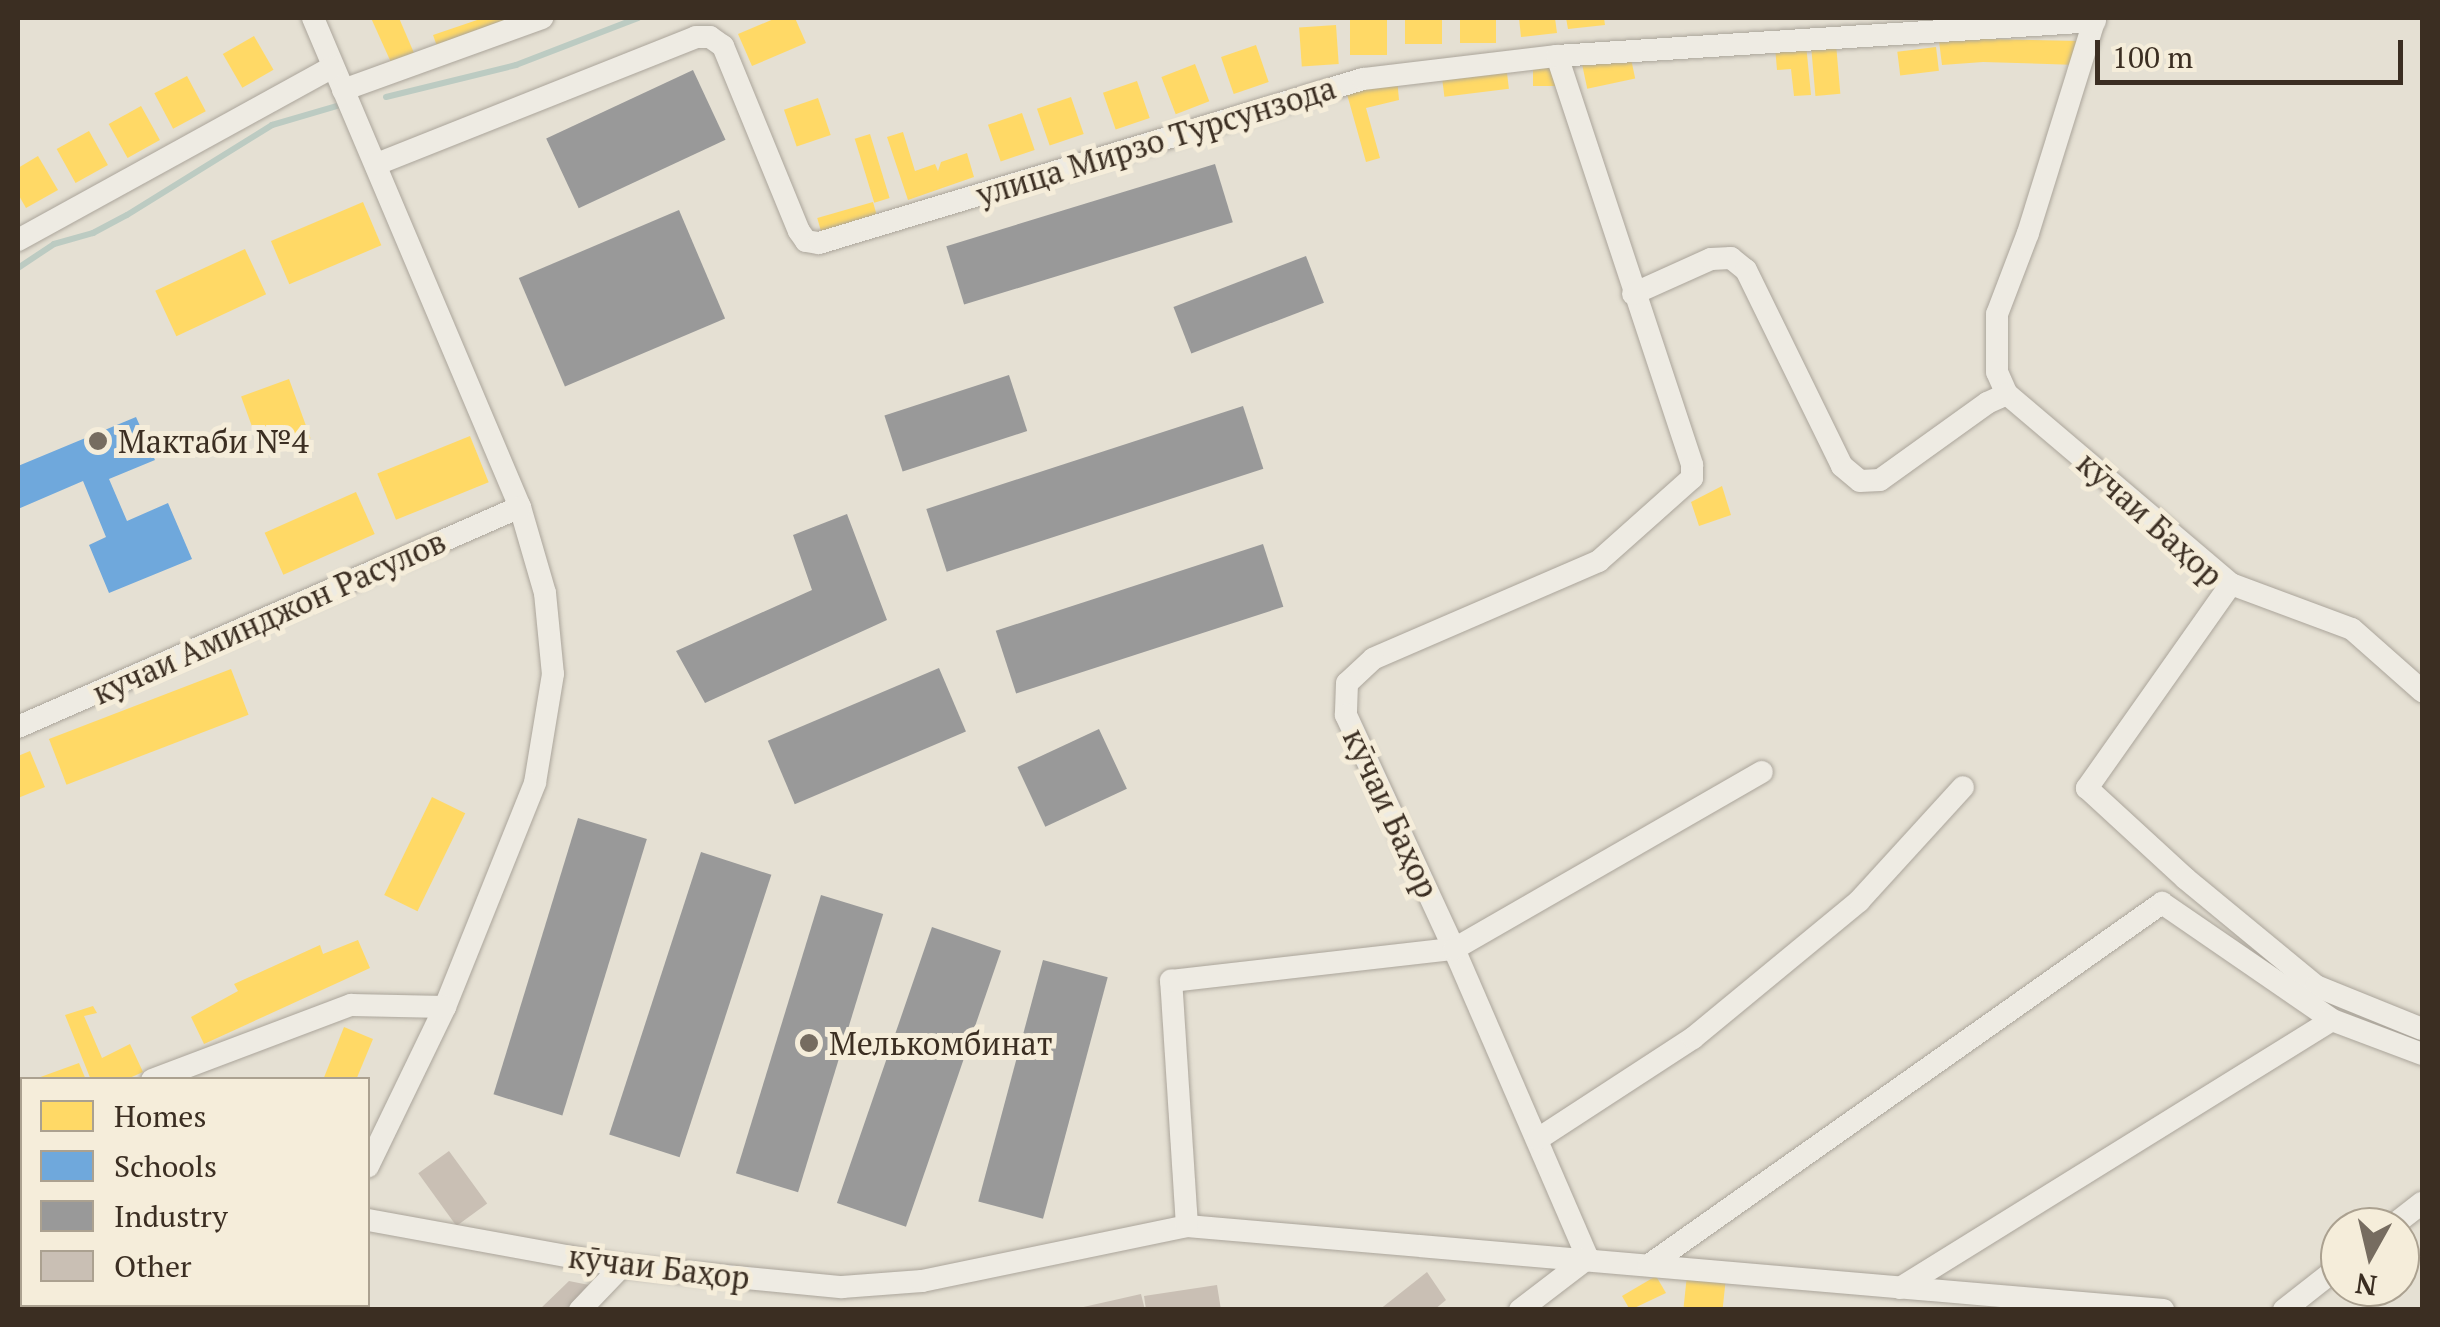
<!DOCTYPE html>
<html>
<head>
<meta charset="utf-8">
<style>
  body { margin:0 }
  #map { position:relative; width:2440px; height:1327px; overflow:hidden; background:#e5e0d3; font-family:"PT Serif",serif }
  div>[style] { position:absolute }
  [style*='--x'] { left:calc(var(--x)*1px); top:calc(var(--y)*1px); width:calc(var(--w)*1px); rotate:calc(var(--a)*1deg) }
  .homes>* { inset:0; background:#ffd966; transform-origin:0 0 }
  .schools>* { inset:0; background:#6fa8dc }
  .industry>* { inset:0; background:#999; transform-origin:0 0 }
  .stream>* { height:6px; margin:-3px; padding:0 3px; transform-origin:3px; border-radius:3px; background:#bccbc2 }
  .building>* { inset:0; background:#c9bfb4; transform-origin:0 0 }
  .roads { filter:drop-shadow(0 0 2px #aba59b) drop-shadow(0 0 2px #aba59b) }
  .street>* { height:22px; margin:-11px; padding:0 11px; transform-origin:11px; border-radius:11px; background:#eeebe3 }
  .dots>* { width:28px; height:28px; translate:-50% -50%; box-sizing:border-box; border:5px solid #f5edda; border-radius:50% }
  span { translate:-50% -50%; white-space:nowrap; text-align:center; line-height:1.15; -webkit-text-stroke:10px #f5edda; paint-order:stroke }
  .street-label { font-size:32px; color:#3b2e22 }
  .poi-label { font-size:32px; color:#3b2e22 }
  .left { translate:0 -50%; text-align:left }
  .frame { position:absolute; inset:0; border:20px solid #3b2e22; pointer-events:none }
  .legend { position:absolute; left:20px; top:1077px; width:350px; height:230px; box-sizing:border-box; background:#f5edda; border:2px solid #aba190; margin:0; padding:12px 18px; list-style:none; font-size:30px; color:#3b2e22 }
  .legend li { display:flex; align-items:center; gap:20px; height:50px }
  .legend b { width:50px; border:2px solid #aba190 }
  .north { position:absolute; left:2320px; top:1207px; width:100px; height:100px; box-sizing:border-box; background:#f5edda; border:2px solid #aba190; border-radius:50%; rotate:188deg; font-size:28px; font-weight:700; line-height:40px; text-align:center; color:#3b2e22 }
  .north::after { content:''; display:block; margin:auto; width:35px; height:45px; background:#766c60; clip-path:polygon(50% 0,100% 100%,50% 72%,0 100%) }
  .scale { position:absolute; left:2095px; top:40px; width:308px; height:45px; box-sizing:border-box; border:5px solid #3b2e22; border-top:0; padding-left:12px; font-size:30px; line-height:35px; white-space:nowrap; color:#3b2e22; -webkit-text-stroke:8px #f5edda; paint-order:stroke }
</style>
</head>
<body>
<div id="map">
  <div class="homes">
    <i style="clip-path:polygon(371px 18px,399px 18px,417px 60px,394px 69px)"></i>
    <i style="clip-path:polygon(483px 18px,503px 18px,507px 27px,439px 52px,433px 35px)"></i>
    <i style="clip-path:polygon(776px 18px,795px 18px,806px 43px,752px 66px,738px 34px)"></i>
    <i style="left:1350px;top:18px;width:37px;height:37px"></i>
    <i style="left:1405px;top:18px;width:37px;height:26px"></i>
    <i style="left:1460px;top:18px;width:36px;height:25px"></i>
    <i style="clip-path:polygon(1519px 18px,1555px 18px,1557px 33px,1521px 37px)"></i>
    <i style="clip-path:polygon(1566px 18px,1604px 18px,1605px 25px,1568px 29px)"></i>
    <i style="left:1336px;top:25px;width:39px;height:37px;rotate:86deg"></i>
    <i style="clip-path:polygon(1938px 33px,1983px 39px,2080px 41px,2078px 65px,1983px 62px,1942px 65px)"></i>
    <i style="left:254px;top:36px;width:39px;height:36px;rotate:60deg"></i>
    <i style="clip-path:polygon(1806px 44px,1811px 95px,1794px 96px,1791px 69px,1777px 70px,1775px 47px)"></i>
    <i style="left:1836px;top:44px;width:50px;height:25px;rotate:85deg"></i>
    <i style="left:1256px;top:45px;width:39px;height:37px;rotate:71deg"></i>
    <i style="left:1936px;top:47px;width:24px;height:39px;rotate:83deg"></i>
    <i style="left:1630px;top:54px;width:25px;height:49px;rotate:78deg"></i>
    <i style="left:1195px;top:64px;width:40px;height:36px;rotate:69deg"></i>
    <i style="left:1533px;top:64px;width:23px;height:22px"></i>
    <i style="left:1506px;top:65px;width:24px;height:65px;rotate:83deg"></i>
    <i style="left:187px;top:76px;width:40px;height:37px;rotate:62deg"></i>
    <i style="clip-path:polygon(1397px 78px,1399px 100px,1366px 108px,1380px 158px,1366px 162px,1345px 87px)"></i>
    <i style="left:1137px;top:81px;width:39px;height:36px;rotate:71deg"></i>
    <i style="left:1071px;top:97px;width:39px;height:36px;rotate:71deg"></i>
    <i style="left:818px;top:98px;width:39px;height:36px;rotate:71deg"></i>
    <i style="left:141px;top:106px;width:39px;height:37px;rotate:61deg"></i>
    <i style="left:1022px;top:113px;width:39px;height:36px;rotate:71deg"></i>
    <i style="left:89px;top:131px;width:39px;height:37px;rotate:61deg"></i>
    <i style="clip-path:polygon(903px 132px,915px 171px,935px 164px,938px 171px,941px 162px,967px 153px,974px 177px,908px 200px,887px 137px)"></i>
    <i style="left:870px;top:134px;width:67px;height:16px;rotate:73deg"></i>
    <i style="clip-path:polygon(38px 156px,58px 190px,26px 208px,18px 194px,18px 168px)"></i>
    <i style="left:363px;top:202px;width:47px;height:100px;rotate:67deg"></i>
    <i style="left:873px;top:202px;width:15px;height:58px;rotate:74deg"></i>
    <i style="left:245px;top:249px;width:50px;height:99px;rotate:65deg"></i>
    <i style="left:289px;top:379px;width:63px;height:51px;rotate:70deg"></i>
    <i style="left:470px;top:436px;width:50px;height:100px;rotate:68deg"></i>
    <i style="clip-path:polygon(1722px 486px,1731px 515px,1699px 526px,1691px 502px)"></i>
    <i style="left:356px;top:492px;width:46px;height:100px;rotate:66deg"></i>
    <i style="left:231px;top:669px;width:49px;height:195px;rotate:69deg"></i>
    <i style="clip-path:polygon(30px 751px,45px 787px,18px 798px,18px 756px)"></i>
    <i style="left:432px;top:797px;width:37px;height:109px;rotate:26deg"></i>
    <i style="clip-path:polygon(358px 940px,370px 968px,204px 1044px,191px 1017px,238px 991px,234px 984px,320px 945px,323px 954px)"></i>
    <i style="clip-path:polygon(93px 1006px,97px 1013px,84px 1016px,102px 1058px,130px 1044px,143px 1072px,125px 1080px,91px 1080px,65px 1015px)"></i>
    <i style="clip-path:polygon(344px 1027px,373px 1039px,356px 1080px,323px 1080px)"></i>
    <i style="clip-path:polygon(79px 1063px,86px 1080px,35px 1080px,35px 1079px)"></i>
    <i style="left:1687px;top:1275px;width:39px;height:32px;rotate:6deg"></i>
    <i style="clip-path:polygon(1656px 1276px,1666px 1293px,1630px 1310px,1622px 1296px)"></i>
  </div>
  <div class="schools">
    <i style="clip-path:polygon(136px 417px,155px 460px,109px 479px,127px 521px,168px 503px,192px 559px,109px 593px,89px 545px,106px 537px,83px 481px,18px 509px,18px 466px)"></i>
  </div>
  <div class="industry">
    <i style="left:693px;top:70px;width:77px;height:162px;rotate:65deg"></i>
    <i style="left:1215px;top:164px;width:61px;height:281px;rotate:73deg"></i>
    <i style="left:679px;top:210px;width:118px;height:174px;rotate:67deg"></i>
    <i style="left:1306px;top:256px;width:50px;height:142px;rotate:69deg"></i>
    <i style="left:1009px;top:375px;width:59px;height:131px;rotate:72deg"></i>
    <i style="left:1243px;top:406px;width:66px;height:333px;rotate:72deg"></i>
    <i style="clip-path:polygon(847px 514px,887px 620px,705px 703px,676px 651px,812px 590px,793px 535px)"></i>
    <i style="left:1263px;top:544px;width:66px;height:281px;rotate:72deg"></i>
    <i style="left:939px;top:668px;width:69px;height:186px;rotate:67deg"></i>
    <i style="left:1099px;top:729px;width:66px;height:90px;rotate:65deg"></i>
    <i style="left:578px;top:818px;width:72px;height:289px;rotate:17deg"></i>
    <i style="left:701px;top:852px;width:74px;height:297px;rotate:18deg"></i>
    <i style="left:821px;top:895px;width:65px;height:291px;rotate:17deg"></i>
    <i style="left:932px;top:927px;width:73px;height:292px;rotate:19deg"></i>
    <i style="left:1043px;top:960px;width:67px;height:250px;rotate:15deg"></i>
  </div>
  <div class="stream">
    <i style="--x:386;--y:97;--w:134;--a:-13.8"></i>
    <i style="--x:516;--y:65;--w:131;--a:-21.1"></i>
    <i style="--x:18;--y:268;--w:43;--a:-33.7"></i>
    <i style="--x:54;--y:244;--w:41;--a:-15.8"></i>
    <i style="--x:93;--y:233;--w:38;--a:-28"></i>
    <i style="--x:127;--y:215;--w:171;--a:-31.8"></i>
    <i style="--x:272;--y:125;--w:68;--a:-16.3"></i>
  </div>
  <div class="building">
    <i style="left:449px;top:1151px;width:65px;height:38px;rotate:54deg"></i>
    <i style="clip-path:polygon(1427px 1272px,1446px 1300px,1434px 1310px,1379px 1310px)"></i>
    <i style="clip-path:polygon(569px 1281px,594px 1286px,571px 1310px,539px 1310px)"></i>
    <i style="clip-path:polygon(1217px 1285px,1221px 1310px,1146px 1310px,1144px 1296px)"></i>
    <i style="clip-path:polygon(1141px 1294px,1145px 1310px,1079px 1310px,1079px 1308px)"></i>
  </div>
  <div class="roads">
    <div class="street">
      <i style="--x:313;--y:18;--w:531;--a:67.06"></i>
      <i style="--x:520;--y:507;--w:90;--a:73.8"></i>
      <i style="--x:545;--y:593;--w:81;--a:84.4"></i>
      <i style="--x:553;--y:674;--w:110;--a:99.4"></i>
      <i style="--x:535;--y:783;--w:241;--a:111.9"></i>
      <i style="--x:445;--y:1007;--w:177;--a:115.8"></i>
      <i style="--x:2095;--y:18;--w:225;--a:107.3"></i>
      <i style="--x:2028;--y:233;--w:87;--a:110.9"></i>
      <i style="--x:1997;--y:314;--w:58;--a:90"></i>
      <i style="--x:1997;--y:372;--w:24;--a:66"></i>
      <i style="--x:2007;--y:394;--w:294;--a:40.3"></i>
      <i style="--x:2231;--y:584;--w:129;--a:20.4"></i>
      <i style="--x:2352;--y:629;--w:94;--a:41.5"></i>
      <i style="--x:1557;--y:56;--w:431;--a:71.7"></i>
      <i style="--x:1692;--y:465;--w:13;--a:90"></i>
      <i style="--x:1692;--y:478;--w:125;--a:138.3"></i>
      <i style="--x:1599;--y:561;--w:246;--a:156.6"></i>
      <i style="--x:1373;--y:659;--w:35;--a:137"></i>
      <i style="--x:1347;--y:683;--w:32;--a:92"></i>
      <i style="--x:1346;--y:715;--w:258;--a:65.2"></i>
      <i style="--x:1454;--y:949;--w:337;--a:66.6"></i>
      <i style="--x:343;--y:90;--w:212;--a:-19.9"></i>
      <i style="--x:377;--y:164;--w:343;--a:-21.7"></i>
      <i style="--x:696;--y:37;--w:14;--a:0"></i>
      <i style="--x:710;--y:37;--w:16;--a:35"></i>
      <i style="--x:723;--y:46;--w:200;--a:67.7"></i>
      <i style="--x:799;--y:231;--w:12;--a:55"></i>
      <i style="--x:806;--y:241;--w:13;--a:9"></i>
      <i style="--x:819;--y:243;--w:568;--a:-16.78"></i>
      <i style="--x:1363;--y:79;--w:195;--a:-6.8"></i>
      <i style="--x:1557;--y:56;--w:539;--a:-3.72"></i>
      <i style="--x:18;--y:240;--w:359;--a:-28.8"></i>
      <i style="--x:1633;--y:294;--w:85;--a:-24.2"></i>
      <i style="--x:1711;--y:259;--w:20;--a:-3"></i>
      <i style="--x:1731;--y:258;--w:19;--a:39"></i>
      <i style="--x:1746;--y:270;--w:218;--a:63.9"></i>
      <i style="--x:1842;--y:466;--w:23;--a:40"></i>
      <i style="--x:1860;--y:481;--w:20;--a:-3"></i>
      <i style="--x:1880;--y:480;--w:132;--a:-35.7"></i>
      <i style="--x:1987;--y:403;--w:22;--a:-24"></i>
      <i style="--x:2231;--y:584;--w:250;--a:125.2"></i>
      <i style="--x:2087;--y:788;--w:134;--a:42.6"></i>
      <i style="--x:2186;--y:879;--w:168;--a:39.5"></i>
      <i style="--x:2316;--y:986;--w:114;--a:22.1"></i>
      <i style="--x:18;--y:727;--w:548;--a:-23.67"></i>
      <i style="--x:152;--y:1080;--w:213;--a:-20.7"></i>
      <i style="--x:351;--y:1005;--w:94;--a:1.2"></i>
      <i style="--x:1538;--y:1139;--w:185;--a:-33.1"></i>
      <i style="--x:1693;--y:1038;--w:215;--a:-39.5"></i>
      <i style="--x:1859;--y:901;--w:154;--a:-47.6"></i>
      <i style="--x:368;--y:1220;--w:258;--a:10.3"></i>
      <i style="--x:622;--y:1266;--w:221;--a:5.5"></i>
      <i style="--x:842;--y:1287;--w:80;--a:-4.3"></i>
      <i style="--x:922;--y:1281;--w:271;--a:-11.7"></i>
      <i style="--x:1187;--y:1226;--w:980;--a:4.92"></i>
      <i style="--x:1187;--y:1226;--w:246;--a:-93.7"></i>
      <i style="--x:1171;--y:981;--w:285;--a:-6.5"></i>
      <i style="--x:1454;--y:949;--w:355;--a:-29.9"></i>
      <i style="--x:2391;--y:1227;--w:39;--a:-38"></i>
      <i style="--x:1649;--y:1265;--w:628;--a:-35.21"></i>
      <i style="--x:2162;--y:903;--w:206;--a:34.5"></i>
      <i style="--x:2332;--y:1020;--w:96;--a:20.7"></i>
      <i style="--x:18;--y:1284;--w:4;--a:0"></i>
      <i style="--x:1900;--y:1288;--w:508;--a:-31.81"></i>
      <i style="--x:133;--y:1304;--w:7;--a:56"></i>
      <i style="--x:197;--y:1310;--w:10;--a:-37"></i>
      <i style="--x:323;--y:1310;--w:6;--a:-81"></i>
      <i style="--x:580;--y:1310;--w:61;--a:-46.3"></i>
      <i style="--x:1520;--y:1310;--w:86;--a:-37.4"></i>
      <i style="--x:2284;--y:1310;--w:71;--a:-38.2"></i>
    </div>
  </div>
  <div class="dots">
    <i style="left:98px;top:441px;background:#766c60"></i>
    <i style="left:809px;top:1043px;background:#766c60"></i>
  </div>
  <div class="street-label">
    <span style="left:1156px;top:141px;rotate:-17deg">улица Мирзо Турсунзода</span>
    <span style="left:2150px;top:519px;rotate:42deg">кӯчаи Баҳор</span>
    <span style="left:269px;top:617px;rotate:-24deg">кучаи Аминджон Расулов</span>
    <span style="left:1391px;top:813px;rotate:65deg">кӯчаи Баҳор</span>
    <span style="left:659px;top:1267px;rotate:7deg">кӯчаи Баҳор</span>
  </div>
  <div class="poi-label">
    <span class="left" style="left:118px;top:441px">Мактаби №4</span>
    <span class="left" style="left:829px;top:1043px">Мелькомбинат</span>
  </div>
  <div class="frame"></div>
  <ul class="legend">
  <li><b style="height:28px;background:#ffd966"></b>Homes</li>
  <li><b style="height:28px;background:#6fa8dc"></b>Schools</li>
  <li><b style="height:28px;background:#999"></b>Industry</li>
  <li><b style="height:28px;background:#c9bfb4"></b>Other</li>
  </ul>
  <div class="north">N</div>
  <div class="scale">100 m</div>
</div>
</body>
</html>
